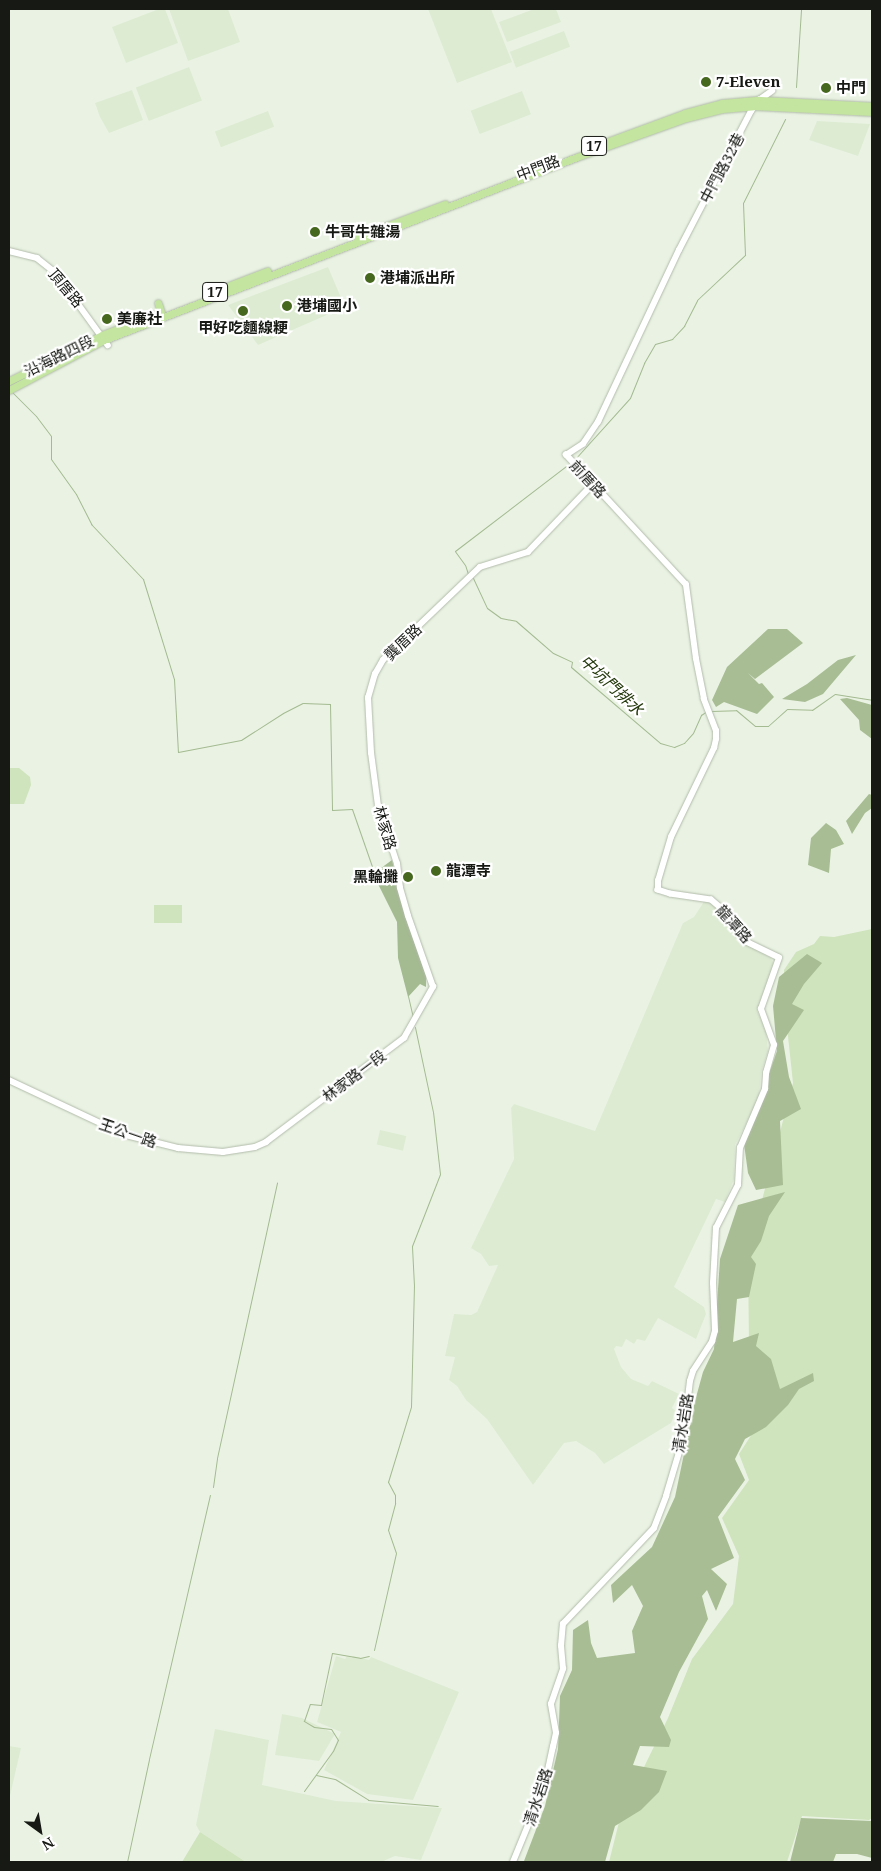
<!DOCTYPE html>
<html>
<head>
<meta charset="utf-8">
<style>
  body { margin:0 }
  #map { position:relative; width:881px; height:1871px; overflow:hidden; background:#eaf3e3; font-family:"Noto Serif","Noto Sans TC",serif }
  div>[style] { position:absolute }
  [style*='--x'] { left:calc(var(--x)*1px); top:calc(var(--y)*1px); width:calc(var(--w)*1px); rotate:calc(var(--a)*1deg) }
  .built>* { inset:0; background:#deebd3; transform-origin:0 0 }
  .green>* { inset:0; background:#cfe3bd; transform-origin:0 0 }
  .forest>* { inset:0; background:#a8bd94 }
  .water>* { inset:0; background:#a4ba91 }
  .stream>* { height:1px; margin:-0.5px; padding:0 0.5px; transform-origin:0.5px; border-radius:0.5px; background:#a4ba91 }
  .roads { filter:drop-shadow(0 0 1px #b2bbab) drop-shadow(0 0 1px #b2bbab) }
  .tertiary>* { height:5.5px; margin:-2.75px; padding:0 2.75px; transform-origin:2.75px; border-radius:2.75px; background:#fff }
  .primary>* { height:7px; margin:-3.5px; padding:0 3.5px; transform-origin:3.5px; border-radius:3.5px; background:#c4e5a0 }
  .dots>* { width:14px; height:14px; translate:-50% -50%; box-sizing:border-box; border:2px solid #fff; border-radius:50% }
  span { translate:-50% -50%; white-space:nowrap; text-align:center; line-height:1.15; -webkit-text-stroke:4.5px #fff; paint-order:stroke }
  .shield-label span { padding:1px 4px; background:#fff; border:1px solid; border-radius:4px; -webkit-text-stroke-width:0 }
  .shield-label { font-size:14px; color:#161914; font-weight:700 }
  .poi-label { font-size:15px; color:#161914; font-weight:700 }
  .left { translate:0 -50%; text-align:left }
  .right { translate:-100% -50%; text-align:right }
  .street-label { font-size:15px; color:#161914 }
  .water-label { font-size:16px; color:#223709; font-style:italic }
  .frame { position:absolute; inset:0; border:10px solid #161914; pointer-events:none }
  .north { position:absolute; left:15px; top:1806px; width:50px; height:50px; -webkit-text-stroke:4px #fff; paint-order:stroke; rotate:148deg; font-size:14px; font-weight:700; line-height:20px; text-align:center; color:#161914 }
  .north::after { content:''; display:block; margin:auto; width:18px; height:22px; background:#161914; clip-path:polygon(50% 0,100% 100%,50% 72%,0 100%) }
</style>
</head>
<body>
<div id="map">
  <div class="built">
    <i style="clip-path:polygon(159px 9px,165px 9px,178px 43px,126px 63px,112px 27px)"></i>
    <i style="clip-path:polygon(169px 9px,228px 9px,240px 42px,188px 61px)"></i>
    <i style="clip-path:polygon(428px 9px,491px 9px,512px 62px,457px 83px)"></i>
    <i style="clip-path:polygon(534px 9px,556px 9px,561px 22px,507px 42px,499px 22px)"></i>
    <i style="left:564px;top:31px;width:17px;height:58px;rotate:69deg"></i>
    <i style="left:189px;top:67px;width:36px;height:57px;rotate:69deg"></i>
    <i style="clip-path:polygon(132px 90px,143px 120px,109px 133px,100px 117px,95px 103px)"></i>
    <i style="left:522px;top:91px;width:25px;height:55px;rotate:69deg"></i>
    <i style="left:268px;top:111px;width:17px;height:57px;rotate:69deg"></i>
    <i style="clip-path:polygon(817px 121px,870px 124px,858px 156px,809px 140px)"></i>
    <i style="clip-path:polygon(328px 267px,345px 307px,258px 345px,228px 305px)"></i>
    <i style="clip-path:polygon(705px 900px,714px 905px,743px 943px,771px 958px,774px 965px,757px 1011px,766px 1030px,768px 1051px,761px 1073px,759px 1095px,755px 1106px,735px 1145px,734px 1179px,725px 1202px,716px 1199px,674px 1287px,704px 1307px,706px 1314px,696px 1339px,658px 1318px,645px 1341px,637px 1339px,634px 1344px,626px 1339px,622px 1347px,616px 1346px,614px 1349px,621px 1367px,631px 1379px,648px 1386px,652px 1381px,679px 1394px,672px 1408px,676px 1411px,671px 1423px,604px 1464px,595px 1453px,576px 1441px,564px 1443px,533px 1485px,487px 1419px,466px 1400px,457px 1386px,449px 1380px,455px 1357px,445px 1356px,454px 1314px,471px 1315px,477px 1312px,498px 1265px,489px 1266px,481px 1254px,471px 1248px,514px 1159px,511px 1108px,514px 1104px,595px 1131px,683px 923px,694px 917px)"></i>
    <i style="left:380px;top:1130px;width:27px;height:15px;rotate:13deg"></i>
    <i style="clip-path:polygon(336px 1656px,345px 1659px,347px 1656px,352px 1658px,353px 1656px,369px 1660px,371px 1657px,459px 1692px,413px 1800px,367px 1794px,324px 1770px,341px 1732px,317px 1722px)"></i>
    <i style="clip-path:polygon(282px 1714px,302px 1718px,335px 1734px,319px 1761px,275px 1755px)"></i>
    <i style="clip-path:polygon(215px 1729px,269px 1740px,262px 1785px,336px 1801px,442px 1808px,421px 1860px,395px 1856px,381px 1862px,246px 1862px,200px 1832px,196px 1825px)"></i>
    <i style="clip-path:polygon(9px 1746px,21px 1748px,9px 1800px)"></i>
  </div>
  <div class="green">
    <i style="clip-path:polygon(9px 768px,19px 768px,30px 777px,31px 785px,24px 804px,9px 804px)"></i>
    <i style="left:154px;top:905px;width:28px;height:18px"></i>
    <i style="clip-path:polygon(872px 929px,872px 1818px,869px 1820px,802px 1816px,787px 1862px,609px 1862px,621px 1814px,668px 1718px,692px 1659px,733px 1604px,739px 1556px,722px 1518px,749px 1480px,739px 1454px,774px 1400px,749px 1346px,748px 1253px,793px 1083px,784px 999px,784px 970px,796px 952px,814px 944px,820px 936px,834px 937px)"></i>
    <i style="clip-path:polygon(200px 1832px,246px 1862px,182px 1862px)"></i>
  </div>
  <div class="forest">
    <i style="clip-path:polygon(768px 629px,787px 629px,803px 643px,755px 679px,748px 673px,759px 684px,762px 683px,774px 697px,757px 714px,724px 702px,716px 707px,712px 700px,727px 667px)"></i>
    <i style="clip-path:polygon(856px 655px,823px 694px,805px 702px,782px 699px,807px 684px,838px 660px)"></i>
    <i style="clip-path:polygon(847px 698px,872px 705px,872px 739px,860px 730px,859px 720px,840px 699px)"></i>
    <i style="clip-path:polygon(869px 794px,872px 795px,872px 808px,865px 813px,852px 834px,846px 821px)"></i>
    <i style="clip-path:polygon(826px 823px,836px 830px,844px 844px,831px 849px,829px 873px,808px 865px,811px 838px)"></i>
    <i style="clip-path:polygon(807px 954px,822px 963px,804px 984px,792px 1004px,804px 1010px,783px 1041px,789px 1077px,801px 1109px,780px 1121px,783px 1185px,756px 1190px,748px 1173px,744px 1144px,777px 1051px,773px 1006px,779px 977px)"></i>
    <i style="clip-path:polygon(785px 1192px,769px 1216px,761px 1241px,751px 1257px,756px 1264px,749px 1297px,737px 1299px,733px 1342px,759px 1333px,756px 1346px,771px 1359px,780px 1389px,813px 1373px,814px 1381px,799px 1389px,788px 1405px,766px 1427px,745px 1439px,735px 1459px,745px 1480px,718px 1517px,734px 1558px,711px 1569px,727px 1584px,716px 1611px,707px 1590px,702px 1596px,708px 1619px,679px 1672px,660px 1717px,671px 1740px,669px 1747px,640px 1746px,633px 1765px,667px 1771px,659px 1792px,641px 1810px,615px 1826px,605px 1862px,526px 1862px,524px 1861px,545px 1806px,558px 1749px,560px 1696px,572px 1670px,573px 1630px,588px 1620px,591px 1643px,597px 1658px,635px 1653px,632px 1631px,643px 1606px,632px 1585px,613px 1603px,611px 1585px,652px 1547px,675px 1497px,695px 1401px,703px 1372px,714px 1349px,720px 1259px,738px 1205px)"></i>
    <i style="clip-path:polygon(801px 1818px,872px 1821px,872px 1858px,857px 1854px,836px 1854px,833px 1862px,790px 1862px)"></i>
  </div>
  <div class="water">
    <i style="clip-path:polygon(392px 860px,405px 915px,426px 976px,426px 987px,420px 984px,408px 997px,398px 958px,397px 922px,373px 874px)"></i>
  </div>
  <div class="stream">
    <i style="--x:796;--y:87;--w:78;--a:-86.3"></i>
    <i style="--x:11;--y:391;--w:35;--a:45"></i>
    <i style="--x:36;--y:416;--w:25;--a:53"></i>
    <i style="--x:51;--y:436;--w:23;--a:90"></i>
    <i style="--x:51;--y:459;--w:43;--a:54.5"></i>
    <i style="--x:76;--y:494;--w:34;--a:63"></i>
    <i style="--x:91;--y:524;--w:76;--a:46.6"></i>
    <i style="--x:143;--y:579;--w:105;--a:72.8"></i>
    <i style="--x:174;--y:679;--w:73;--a:86.9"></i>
    <i style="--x:178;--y:752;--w:64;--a:-10.8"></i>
    <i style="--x:241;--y:740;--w:50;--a:-32.7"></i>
    <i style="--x:283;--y:713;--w:22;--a:-27"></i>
    <i style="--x:303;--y:703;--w:27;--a:2"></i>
    <i style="--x:330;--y:704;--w:106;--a:88.9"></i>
    <i style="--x:332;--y:810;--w:20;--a:-3"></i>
    <i style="--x:352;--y:809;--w:67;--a:70.8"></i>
    <i style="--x:575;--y:459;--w:82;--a:-48"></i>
    <i style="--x:630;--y:398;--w:38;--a:-68"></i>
    <i style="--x:644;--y:363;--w:22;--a:-60"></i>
    <i style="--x:655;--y:344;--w:18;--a:-16"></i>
    <i style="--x:672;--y:339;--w:18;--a:-47"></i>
    <i style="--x:684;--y:326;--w:29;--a:-63"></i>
    <i style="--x:697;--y:300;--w:66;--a:-43.2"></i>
    <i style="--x:745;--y:255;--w:52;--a:-92.2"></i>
    <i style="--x:743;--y:203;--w:94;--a:-63.4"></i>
    <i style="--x:468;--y:574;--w:9;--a:-108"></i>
    <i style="--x:465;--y:565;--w:17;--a:-126"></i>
    <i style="--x:455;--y:551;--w:140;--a:-37.4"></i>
    <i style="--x:473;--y:578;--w:33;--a:65"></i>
    <i style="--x:487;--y:608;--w:17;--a:36"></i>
    <i style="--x:501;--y:618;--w:15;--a:11"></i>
    <i style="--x:516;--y:621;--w:49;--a:40.9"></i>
    <i style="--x:553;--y:653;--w:21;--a:25"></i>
    <i style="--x:572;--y:662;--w:5;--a:101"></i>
    <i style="--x:571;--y:667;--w:117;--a:40.5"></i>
    <i style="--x:660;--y:743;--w:15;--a:16"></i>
    <i style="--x:674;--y:747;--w:11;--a:-22"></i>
    <i style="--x:684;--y:743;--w:13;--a:-48"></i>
    <i style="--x:693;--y:733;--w:20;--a:-66"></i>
    <i style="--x:701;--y:715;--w:7;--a:-34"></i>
    <i style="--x:711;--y:711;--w:25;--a:-2"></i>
    <i style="--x:736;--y:710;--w:25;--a:40"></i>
    <i style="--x:755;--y:726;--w:13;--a:0"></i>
    <i style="--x:768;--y:726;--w:25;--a:-42"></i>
    <i style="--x:787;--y:709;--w:25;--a:2"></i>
    <i style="--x:812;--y:710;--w:28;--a:-35"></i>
    <i style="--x:835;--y:694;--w:37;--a:9"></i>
    <i style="--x:408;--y:996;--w:23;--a:77"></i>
    <i style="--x:213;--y:1487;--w:29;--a:-82"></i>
    <i style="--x:217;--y:1458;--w:282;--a:-77.7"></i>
    <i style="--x:374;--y:1650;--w:99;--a:-77.2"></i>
    <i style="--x:396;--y:1553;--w:24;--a:-109"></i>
    <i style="--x:388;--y:1530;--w:28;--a:-75"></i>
    <i style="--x:395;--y:1503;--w:8;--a:-90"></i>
    <i style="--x:395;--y:1495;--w:15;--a:-118"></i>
    <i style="--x:388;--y:1482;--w:78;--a:-73"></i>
    <i style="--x:411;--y:1407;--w:121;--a:-88.6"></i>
    <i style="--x:414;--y:1286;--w:40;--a:-92.9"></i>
    <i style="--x:412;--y:1246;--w:77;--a:-68.7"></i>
    <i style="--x:440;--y:1174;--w:62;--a:-96.4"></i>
    <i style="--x:433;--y:1112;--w:87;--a:-102"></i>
    <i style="--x:316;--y:1775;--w:19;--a:12"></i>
    <i style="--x:335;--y:1779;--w:39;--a:32"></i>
    <i style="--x:368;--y:1800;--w:70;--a:4.9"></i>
    <i style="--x:304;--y:1791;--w:49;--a:-54.1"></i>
    <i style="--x:333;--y:1751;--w:12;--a:-66"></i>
    <i style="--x:338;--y:1740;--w:13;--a:-122"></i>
    <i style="--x:331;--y:1729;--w:17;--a:-173"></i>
    <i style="--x:314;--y:1727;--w:12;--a:-149"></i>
    <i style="--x:304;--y:1721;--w:18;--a:-71"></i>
    <i style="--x:310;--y:1704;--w:11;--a:5"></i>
    <i style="--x:321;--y:1705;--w:53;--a:-78.1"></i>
    <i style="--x:332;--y:1653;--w:28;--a:10"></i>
    <i style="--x:360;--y:1658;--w:9;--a:-13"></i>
    <i style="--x:127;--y:1862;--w:105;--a:-77.9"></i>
    <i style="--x:149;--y:1759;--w:271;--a:-77"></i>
  </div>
  <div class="roads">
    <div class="tertiary">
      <i style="--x:9;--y:251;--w:29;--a:14"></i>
      <i style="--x:37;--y:258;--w:24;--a:38"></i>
      <i style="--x:56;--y:273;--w:89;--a:54.2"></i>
      <i style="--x:9;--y:1080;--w:129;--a:25.2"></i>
      <i style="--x:126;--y:1135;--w:54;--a:14"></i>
      <i style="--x:178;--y:1148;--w:45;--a:5.1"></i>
      <i style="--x:223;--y:1152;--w:32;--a:-9"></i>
      <i style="--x:255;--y:1147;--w:12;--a:-24"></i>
      <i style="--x:266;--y:1142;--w:173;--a:-37"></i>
      <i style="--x:404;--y:1038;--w:59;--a:-60.4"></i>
      <i style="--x:433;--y:987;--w:75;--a:-109.4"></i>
      <i style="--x:408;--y:916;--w:29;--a:-106"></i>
      <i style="--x:400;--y:888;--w:24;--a:-97"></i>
      <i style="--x:397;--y:864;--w:61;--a:-108.1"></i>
      <i style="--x:378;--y:806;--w:53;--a:-97.5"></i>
      <i style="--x:371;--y:753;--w:55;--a:-93.1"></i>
      <i style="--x:368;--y:698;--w:25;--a:-74"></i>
      <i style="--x:375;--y:674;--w:16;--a:-60"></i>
      <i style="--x:383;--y:660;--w:134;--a:-43.8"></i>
      <i style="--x:480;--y:567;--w:50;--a:-17.4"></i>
      <i style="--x:528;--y:552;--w:93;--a:-46.3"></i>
      <i style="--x:513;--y:1862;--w:84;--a:-67.7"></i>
      <i style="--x:545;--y:1784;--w:38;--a:-78"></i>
      <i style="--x:553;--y:1747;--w:14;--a:-78"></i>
      <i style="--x:556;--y:1733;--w:29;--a:-100"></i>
      <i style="--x:551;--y:1704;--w:37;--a:-71"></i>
      <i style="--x:563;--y:1669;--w:23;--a:-95"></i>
      <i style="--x:561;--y:1646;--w:22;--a:-85"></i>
      <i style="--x:563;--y:1624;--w:132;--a:-46.5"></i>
      <i style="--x:654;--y:1528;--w:34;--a:-69"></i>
      <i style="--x:666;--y:1496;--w:59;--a:-73.4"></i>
      <i style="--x:683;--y:1439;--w:58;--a:-83.1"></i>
      <i style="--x:690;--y:1381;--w:10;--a:-73"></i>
      <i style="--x:693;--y:1371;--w:35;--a:-57"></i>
      <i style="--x:712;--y:1342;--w:11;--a:-75"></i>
      <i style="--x:715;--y:1331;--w:48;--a:-92.4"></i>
      <i style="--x:713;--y:1283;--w:55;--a:-86.9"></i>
      <i style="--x:716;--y:1228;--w:48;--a:-62.9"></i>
      <i style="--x:738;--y:1185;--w:37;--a:-87"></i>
      <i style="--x:740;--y:1148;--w:64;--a:-67"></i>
      <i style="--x:765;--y:1089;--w:16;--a:-86"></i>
      <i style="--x:766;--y:1073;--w:29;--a:-74"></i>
      <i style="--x:774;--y:1045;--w:38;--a:-110"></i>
      <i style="--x:761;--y:1009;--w:54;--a:-70.6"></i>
      <i style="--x:779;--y:958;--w:37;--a:-154"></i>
      <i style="--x:746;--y:942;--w:37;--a:-125"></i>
      <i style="--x:725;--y:912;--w:18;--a:-139"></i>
      <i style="--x:711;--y:900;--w:41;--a:-171.7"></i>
      <i style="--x:670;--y:894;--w:13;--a:-162"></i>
      <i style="--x:658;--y:890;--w:9;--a:-90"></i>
      <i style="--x:658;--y:881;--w:46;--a:-73.5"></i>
      <i style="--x:671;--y:837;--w:99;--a:-64.2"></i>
      <i style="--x:714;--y:748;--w:9;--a:-77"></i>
      <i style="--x:716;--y:739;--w:8;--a:-90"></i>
      <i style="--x:716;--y:731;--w:34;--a:-111"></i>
      <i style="--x:704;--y:699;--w:41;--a:-101.3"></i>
      <i style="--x:696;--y:659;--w:75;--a:-97.7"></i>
      <i style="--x:686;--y:585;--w:177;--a:-132.7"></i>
      <i style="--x:566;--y:455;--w:20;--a:-33"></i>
      <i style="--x:583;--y:444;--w:27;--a:-56"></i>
      <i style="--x:598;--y:422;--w:190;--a:-64.8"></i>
      <i style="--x:679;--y:250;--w:157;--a:-62.6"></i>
      <i style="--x:751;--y:111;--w:14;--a:-54"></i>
      <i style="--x:759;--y:100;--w:16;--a:-35"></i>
    </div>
    <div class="primary">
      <i style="--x:609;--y:141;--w:81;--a:-20.2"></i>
      <i style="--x:685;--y:113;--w:38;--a:-15"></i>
      <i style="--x:722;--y:103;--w:37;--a:-5"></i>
      <i style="--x:759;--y:100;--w:113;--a:3"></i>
      <i style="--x:357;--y:237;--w:94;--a:-20.6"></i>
      <i style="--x:228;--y:286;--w:42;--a:-21"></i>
      <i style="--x:158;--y:303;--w:9;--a:72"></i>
      <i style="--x:9;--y:381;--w:104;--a:-26.3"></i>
      <i style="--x:102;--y:335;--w:55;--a:-21.4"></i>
      <i style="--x:9;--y:390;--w:107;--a:-27.8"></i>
      <i style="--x:104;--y:340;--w:507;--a:-21.15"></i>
      <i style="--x:577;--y:157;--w:116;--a:-19.7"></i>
      <i style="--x:686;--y:118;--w:37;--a:-14"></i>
      <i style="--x:722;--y:109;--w:32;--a:-5"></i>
      <i style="--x:754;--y:106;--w:118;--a:2.9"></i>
    </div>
  </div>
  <div class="dots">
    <i style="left:706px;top:82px;background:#46671e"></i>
    <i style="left:826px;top:88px;background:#46671e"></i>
    <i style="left:315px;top:232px;background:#46671e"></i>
    <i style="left:370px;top:278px;background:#46671e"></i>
    <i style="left:287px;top:306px;background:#46671e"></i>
    <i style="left:243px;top:311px;background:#46671e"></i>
    <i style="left:107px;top:319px;background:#46671e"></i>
    <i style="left:436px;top:871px;background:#46671e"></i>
    <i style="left:408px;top:877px;background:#46671e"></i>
  </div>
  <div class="shield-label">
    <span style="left:594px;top:146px">17</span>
    <span style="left:215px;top:292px">17</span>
  </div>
  <div class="poi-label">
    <span class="left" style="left:716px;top:82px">7-Eleven</span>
    <span class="left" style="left:836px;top:88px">中門</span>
    <span class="left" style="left:325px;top:232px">牛哥牛雜湯</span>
    <span class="left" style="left:380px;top:278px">港埔派出所</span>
    <span class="left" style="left:297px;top:306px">港埔國小</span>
    <span class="left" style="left:117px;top:319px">美廉社</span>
    <span style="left:243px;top:328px">甲好吃麵線粳</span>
    <span class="left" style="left:446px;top:871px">龍潭寺</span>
    <span class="right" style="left:398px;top:877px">黑輪攤</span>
  </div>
  <div class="street-label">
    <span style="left:538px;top:168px;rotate:-21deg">中門路</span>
    <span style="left:722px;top:168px;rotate:-62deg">中門路32巷</span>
    <span style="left:66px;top:288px;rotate:50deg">頂厝路</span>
    <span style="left:59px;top:356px;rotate:-26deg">沿海路四段</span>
    <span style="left:588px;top:479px;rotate:47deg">前厝路</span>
    <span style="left:403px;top:642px;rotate:-44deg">龔厝路</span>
    <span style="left:385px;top:828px;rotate:74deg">林家路</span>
    <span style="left:734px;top:924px;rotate:48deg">龍潭路</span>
    <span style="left:354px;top:1076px;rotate:-37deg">林家路一段</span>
    <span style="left:128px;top:1133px;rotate:19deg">王公一路</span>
    <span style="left:683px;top:1423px;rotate:-81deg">清水岩路</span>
    <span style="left:538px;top:1797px;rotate:-72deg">清水岩路</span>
  </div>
  <div class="water-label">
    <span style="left:612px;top:685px;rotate:43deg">中坑門排水</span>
  </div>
  <div class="frame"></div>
  <div class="north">N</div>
</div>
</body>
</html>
